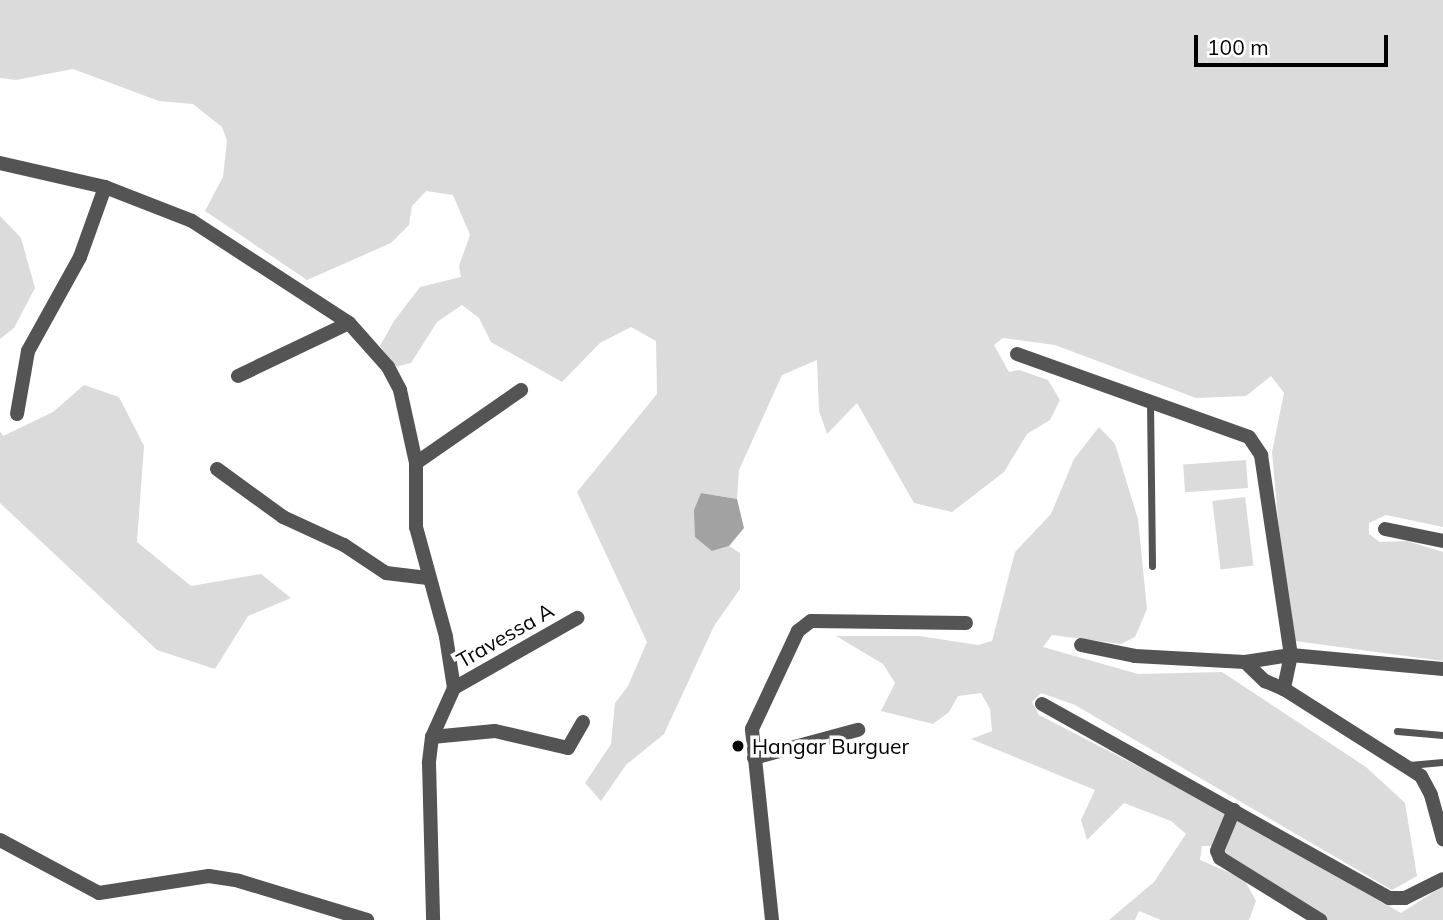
<!DOCTYPE html>
<html>
<head>
<meta charset="utf-8">
<style>
  body { margin:0 }
  #map { position:relative; width:1443px; height:920px; overflow:hidden; background:#fff; font-family:Mulish,sans-serif }
  div>[style] { position:absolute }
  [style*='--x'] { left:calc(var(--x)*1px); top:calc(var(--y)*1px); width:calc(var(--w)*1px); rotate:calc(var(--a)*1deg) }
  .green>* { inset:0; background:#dbdbdb; transform-origin:0 0 }
  .water>* { inset:0; background:#a2a2a2 }
  .service>* { height:7px; margin:-3.5px; padding:0 3.5px; transform-origin:3.5px; border-radius:3.5px; background:#545454 }
  .minor>* { height:14px; margin:-7px; padding:0 7px; transform-origin:7px; border-radius:7px; background:#545454 }
  .dots>* { width:19px; height:19px; translate:-50% -50%; box-sizing:border-box; border:4px solid #fff; border-radius:50% }
  span { translate:-50% -50%; white-space:nowrap; text-align:center; line-height:1.15; -webkit-text-stroke:7px #fff; paint-order:stroke }
  .street-label { font-size:21px; color:#000 }
  .poi-label { font-size:21px; color:#000 }
  .left { translate:0 -50%; text-align:left }
  .scale { position:absolute; left:1194px; top:35px; width:194px; height:32px; box-sizing:border-box; border:4px solid #000; border-top:0; padding-left:9px; font-size:21px; line-height:24px; white-space:nowrap; color:#000; -webkit-text-stroke:5px #fff; paint-order:stroke }
</style>
</head>
<body>
<div id="map">
  <div class="green">
    <i style="clip-path:polygon(0 0,1443px 0,1443px 527px,1386px 515px,1369px 523px,1369px 534px,1380px 542px,1407px 541px,1443px 552px,1443px 661px,1295px 641px,1288px 630px,1272px 452px,1284px 393px,1271px 376px,1246px 396px,1196px 398px,1055px 345px,1003px 338px,994px 345px,1009px 372px,1019px 370px,1048px 380px,1060px 400px,1050px 420px,1027px 434px,1004px 472px,952px 512px,914px 503px,857px 403px,827px 434px,819px 411px,817px 360px,782px 375px,739px 470px,737px 499px,701px 493px,712px 551px,729px 546px,740px 553px,740px 589px,714px 626px,664px 734px,626px 765px,601px 801px,585px 783px,611px 744px,615px 703px,628px 686px,647px 642px,577px 492px,657px 394px,656px 341px,631px 327px,600px 343px,562px 382px,491px 342px,479px 318px,462px 305px,437px 322px,411px 363px,395px 367px,380px 346px,394px 321px,420px 287px,461px 277px,459px 266px,470px 235px,453px 195px,426px 191px,412px 206px,409px 225px,391px 243px,307px 280px,205px 211px,223px 177px,227px 141px,222px 127px,193px 104px,159px 101px,73px 69px,16px 80px,0 78px)"></i>
    <i style="clip-path:polygon(0 216px,21px 238px,35px 288px,14px 328px,0 339px)"></i>
    <i style="clip-path:polygon(84px 385px,119px 397px,144px 446px,137px 542px,191px 586px,261px 574px,291px 598px,248px 616px,215px 669px,157px 650px,0 503px,0 431px,3px 436px,53px 412px)"></i>
    <i style="clip-path:polygon(1099px 427px,1115px 444px,1138px 519px,1147px 609px,1135px 637px,1121px 644px,1052px 635px,1043px 647px,1138px 674px,1222px 672px,1366px 767px,1405px 803px,1417px 876px,1392px 890px,1075px 705px,1041px 693px,1032px 702px,1039px 715px,1184px 790px,1401px 913px,1443px 886px,1443px 920px,1316px 920px,1215px 846px,1202px 846px,1200px 860px,1244px 879px,1256px 901px,1249px 920px,1161px 920px,1139px 911px,1135px 920px,1109px 920px,1154px 882px,1186px 834px,1171px 821px,1124px 803px,1087px 840px,1081px 820px,1095px 790px,971px 739px,992px 731px,990px 709px,981px 693px,958px 696px,949px 712px,933px 724px,881px 711px,895px 683px,883px 664px,836px 636px,919px 636px,978px 645px,992px 641px,1015px 552px,1051px 514px,1074px 459px)"></i>
    <i style="left:1246px;top:460px;width:28px;height:63px;rotate:86deg"></i>
    <i style="left:1245px;top:497px;width:69px;height:33px;rotate:83deg"></i>
  </div>
  <div class="water">
    <i style="clip-path:polygon(701px 493px,737px 499px,744px 528px,729px 546px,712px 551px,695px 537px,694px 510px)"></i>
  </div>
  <div class="service">
    <i style="--x:1150;--y:401;--w:165;--a:89.3"></i>
    <i style="--x:1397;--y:731;--w:46;--a:5"></i>
    <i style="--x:1409;--y:765;--w:34;--a:-5"></i>
  </div>
  <div class="minor">
    <i style="--x:0;--y:163;--w:108;--a:12.9"></i>
    <i style="--x:105;--y:187;--w:93;--a:21.3"></i>
    <i style="--x:192;--y:221;--w:187;--a:33"></i>
    <i style="--x:349;--y:323;--w:59;--a:48.4"></i>
    <i style="--x:388;--y:367;--w:26;--a:62"></i>
    <i style="--x:400;--y:390;--w:75;--a:77.6"></i>
    <i style="--x:416;--y:463;--w:64;--a:90"></i>
    <i style="--x:416;--y:527;--w:114;--a:74.7"></i>
    <i style="--x:446;--y:637;--w:52;--a:81.1"></i>
    <i style="--x:454;--y:688;--w:54;--a:114.2"></i>
    <i style="--x:432;--y:737;--w:26;--a:97"></i>
    <i style="--x:429;--y:763;--w:157;--a:88.5"></i>
    <i style="--x:1017;--y:354;--w:246;--a:19.7"></i>
    <i style="--x:1249;--y:437;--w:22;--a:56"></i>
    <i style="--x:1261;--y:455;--w:202;--a:81.5"></i>
    <i style="--x:1291;--y:655;--w:35;--a:102"></i>
    <i style="--x:238;--y:376;--w:123;--a:-25.5"></i>
    <i style="--x:17;--y:414;--w:64;--a:-80.1"></i>
    <i style="--x:28;--y:351;--w:107;--a:-61"></i>
    <i style="--x:80;--y:257;--w:74;--a:-70.3"></i>
    <i style="--x:416;--y:463;--w:128;--a:-34.8"></i>
    <i style="--x:217;--y:469;--w:82;--a:36"></i>
    <i style="--x:283;--y:517;--w:67;--a:24.7"></i>
    <i style="--x:344;--y:545;--w:50;--a:33.7"></i>
    <i style="--x:386;--y:573;--w:42;--a:6.8"></i>
    <i style="--x:1385;--y:529;--w:59;--a:11.7"></i>
    <i style="--x:1081;--y:645;--w:55;--a:11.5"></i>
    <i style="--x:1135;--y:656;--w:110;--a:3.1"></i>
    <i style="--x:1245;--y:662;--w:47;--a:-8.7"></i>
    <i style="--x:1291;--y:655;--w:153;--a:5.3"></i>
    <i style="--x:1245;--y:662;--w:28;--a:44"></i>
    <i style="--x:1265;--y:681;--w:21;--a:23"></i>
    <i style="--x:1284;--y:689;--w:162;--a:32.4"></i>
    <i style="--x:1421;--y:776;--w:21;--a:62"></i>
    <i style="--x:1431;--y:795;--w:46;--a:74.7"></i>
    <i style="--x:454;--y:688;--w:142;--a:-29.6"></i>
    <i style="--x:1042;--y:704;--w:398;--a:29.2"></i>
    <i style="--x:1389;--y:898;--w:16;--a:0"></i>
    <i style="--x:1405;--y:898;--w:42;--a:-26.6"></i>
    <i style="--x:432;--y:737;--w:63;--a:-5.4"></i>
    <i style="--x:495;--y:731;--w:75;--a:13.1"></i>
    <i style="--x:568;--y:748;--w:30;--a:-60"></i>
    <i style="--x:754;--y:758;--w:108;--a:-15.1"></i>
    <i style="--x:1234;--y:810;--w:44;--a:112.5"></i>
    <i style="--x:1217;--y:851;--w:8;--a:67"></i>
    <i style="--x:1220;--y:858;--w:118;--a:31.8"></i>
    <i style="--x:0;--y:840;--w:112;--a:28.2"></i>
    <i style="--x:99;--y:893;--w:111;--a:-8.8"></i>
    <i style="--x:209;--y:876;--w:30;--a:9"></i>
    <i style="--x:239;--y:881;--w:134;--a:16.9"></i>
    <i style="--x:772;--y:920;--w:192;--a:-96"></i>
    <i style="--x:752;--y:729;--w:108;--a:-64.9"></i>
    <i style="--x:798;--y:631;--w:16;--a:-38"></i>
    <i style="--x:811;--y:621;--w:155;--a:0.7"></i>
  </div>
  <div class="dots">
    <i style="left:738px;top:746px;background:#000"></i>
  </div>
  <div class="street-label">
    <span style="left:505px;top:635px;rotate:-30deg">Travessa A</span>
  </div>
  <div class="poi-label">
    <span class="left" style="left:752px;top:746px">Hangar Burguer</span>
  </div>
  <div class="scale">100 m</div>
</div>
</body>
</html>
